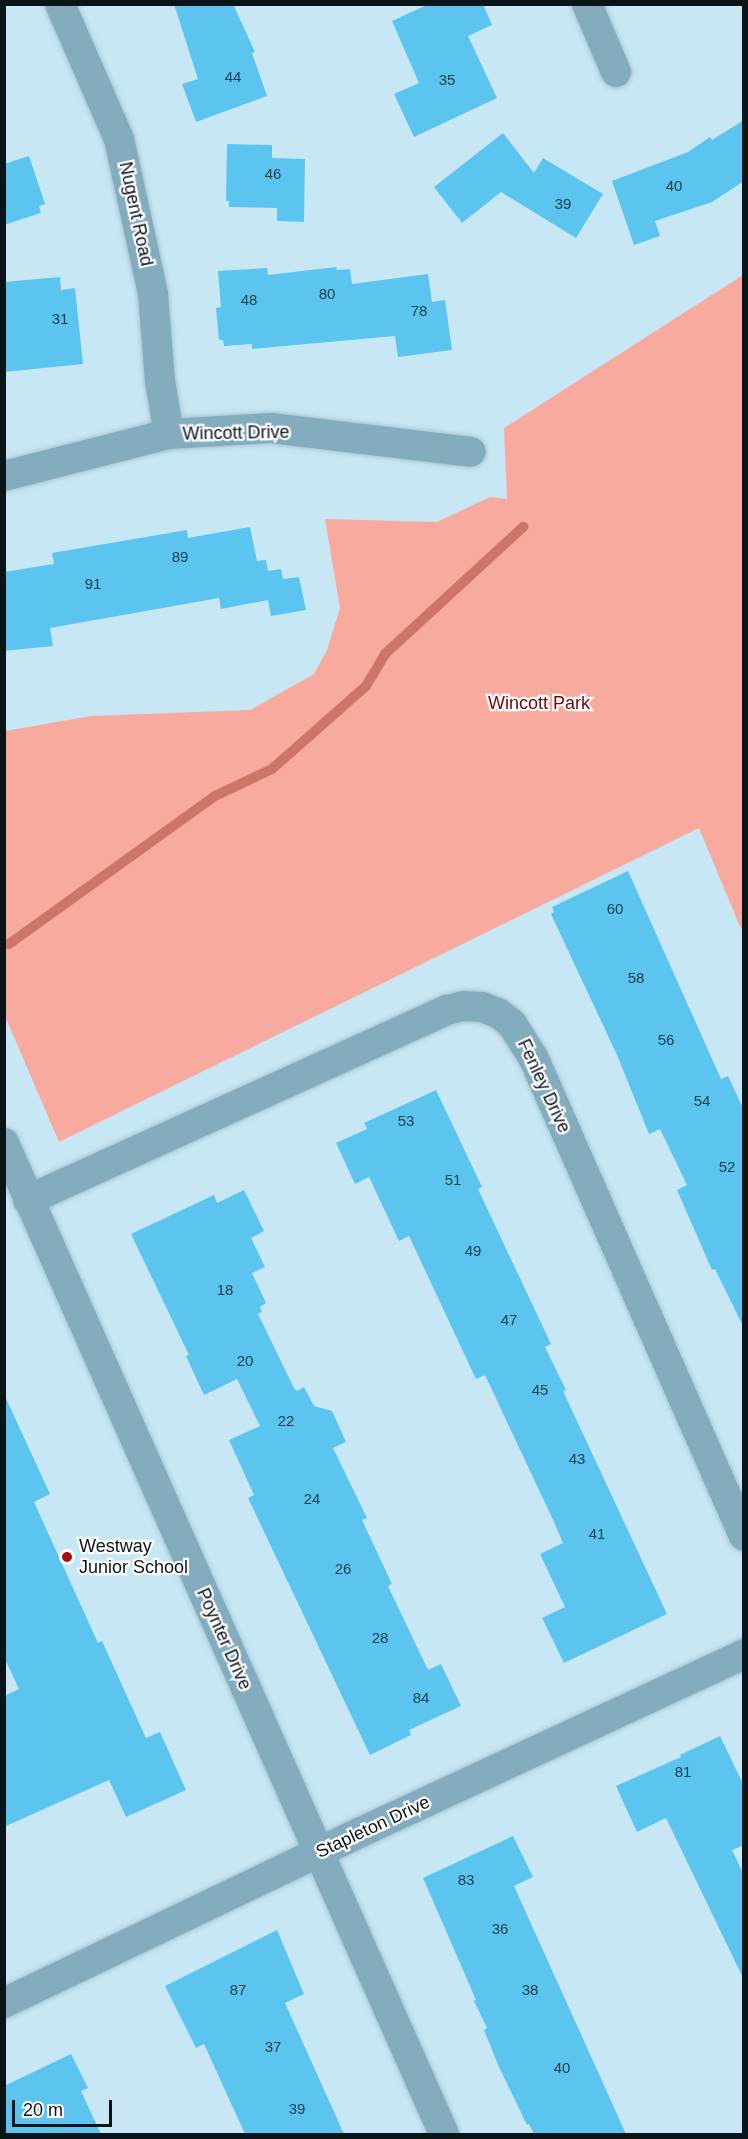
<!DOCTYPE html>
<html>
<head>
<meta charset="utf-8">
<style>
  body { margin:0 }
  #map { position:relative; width:748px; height:2139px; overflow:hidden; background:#c8e7f5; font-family:Helvetica,sans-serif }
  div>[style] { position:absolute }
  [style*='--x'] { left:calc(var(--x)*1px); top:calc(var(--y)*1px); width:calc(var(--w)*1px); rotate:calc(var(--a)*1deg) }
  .green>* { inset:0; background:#f8aa9f }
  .stream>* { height:10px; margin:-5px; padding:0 5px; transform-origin:5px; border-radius:5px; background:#cd7569 }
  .building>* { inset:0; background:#5cc5ef }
  .roads { filter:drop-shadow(0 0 2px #a9c5d2) drop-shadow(0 0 2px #a9c5d2) }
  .minor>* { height:30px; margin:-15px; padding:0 15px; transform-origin:15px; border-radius:15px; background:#84acbf }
  .dots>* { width:16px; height:16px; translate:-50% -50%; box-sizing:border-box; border:3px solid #fff; border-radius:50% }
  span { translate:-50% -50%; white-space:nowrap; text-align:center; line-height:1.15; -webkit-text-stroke:4.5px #fff; paint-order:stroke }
  .number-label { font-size:15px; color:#1e404e }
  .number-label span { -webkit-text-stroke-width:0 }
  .street-label { font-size:18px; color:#091419 }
  .park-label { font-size:18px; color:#760405 }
  .poi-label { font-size:18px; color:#091419 }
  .left { translate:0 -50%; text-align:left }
  .frame { position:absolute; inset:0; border:6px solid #091419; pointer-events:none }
  .scale { position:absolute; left:12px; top:2100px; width:100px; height:27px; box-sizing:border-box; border:3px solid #091419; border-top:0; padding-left:8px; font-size:18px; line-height:21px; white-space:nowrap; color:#091419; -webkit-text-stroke:4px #fff; paint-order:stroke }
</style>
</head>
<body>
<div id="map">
  <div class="green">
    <i style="clip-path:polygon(743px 275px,743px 927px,741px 929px,699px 828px,59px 1142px,5px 1016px,5px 731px,91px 716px,250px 710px,314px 674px,327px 650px,340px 608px,325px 519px,437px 522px,490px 497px,507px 499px,504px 428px)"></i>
  </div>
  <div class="stream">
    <i style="--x:9;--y:944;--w:254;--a:-35.7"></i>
    <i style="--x:215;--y:796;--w:63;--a:-25.3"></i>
    <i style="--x:272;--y:769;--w:125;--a:-41.4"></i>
    <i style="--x:366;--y:686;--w:37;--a:-59"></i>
    <i style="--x:385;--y:654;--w:188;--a:-42.6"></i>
  </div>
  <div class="building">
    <i style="clip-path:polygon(174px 4px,233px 4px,255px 52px,252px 53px,267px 96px,196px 122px,182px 84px,198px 79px)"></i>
    <i style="clip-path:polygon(429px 4px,483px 4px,492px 25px,468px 36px,497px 98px,414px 137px,394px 94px,419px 83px,392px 21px)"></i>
    <i style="clip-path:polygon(744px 120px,744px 181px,712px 202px,655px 221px,660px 236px,634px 245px,612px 181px,688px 152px,710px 137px,712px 140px)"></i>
    <i style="clip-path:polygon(503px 133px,534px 173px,543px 158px,603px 194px,576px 238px,501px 192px,462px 223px,434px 187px)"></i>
    <i style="clip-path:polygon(227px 144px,272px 145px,272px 158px,305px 159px,304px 222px,277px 221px,277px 208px,229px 207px,229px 201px,226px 201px)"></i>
    <i style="clip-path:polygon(29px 156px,45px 204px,39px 206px,41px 213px,4px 225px,4px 164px)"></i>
    <i style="clip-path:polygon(336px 267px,337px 270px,350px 269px,352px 284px,428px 274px,432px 302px,445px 300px,452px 350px,398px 357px,395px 336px,252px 349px,252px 344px,224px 346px,223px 340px,219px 340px,216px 308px,221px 307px,218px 271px,267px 268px,268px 275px)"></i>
    <i style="clip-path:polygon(60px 277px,61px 290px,75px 288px,83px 364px,4px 372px,4px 282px)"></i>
    <i style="clip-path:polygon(250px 527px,257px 561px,266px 560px,268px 571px,281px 569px,283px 579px,299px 577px,306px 610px,271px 616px,268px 600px,221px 609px,219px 598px,50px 628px,53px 646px,4px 651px,4px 572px,54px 564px,52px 553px,187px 530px,188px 538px)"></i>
    <i style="clip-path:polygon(628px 871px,721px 1079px,728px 1076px,744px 1110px,744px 1328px,715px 1269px,712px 1270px,677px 1190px,687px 1185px,660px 1129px,649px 1134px,617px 1055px,551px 914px,554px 912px,552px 907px)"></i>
    <i style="clip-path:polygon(436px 1090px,482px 1187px,478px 1189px,551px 1344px,545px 1347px,566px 1390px,563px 1391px,667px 1614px,564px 1663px,542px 1618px,565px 1607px,540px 1554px,563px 1543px,554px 1522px,485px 1375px,476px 1379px,409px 1236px,399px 1241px,369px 1177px,355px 1184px,336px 1143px,367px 1129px,364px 1123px)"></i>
    <i style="clip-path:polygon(244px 1190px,264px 1231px,251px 1238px,265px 1267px,252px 1273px,266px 1303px,260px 1307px,262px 1312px,258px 1314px,294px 1388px,297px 1391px,304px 1387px,314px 1406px,332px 1411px,346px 1442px,333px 1448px,367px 1518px,362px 1520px,392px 1584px,388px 1586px,428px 1670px,441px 1664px,461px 1706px,409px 1730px,411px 1735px,370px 1755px,248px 1498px,254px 1495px,229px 1440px,260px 1426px,237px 1379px,204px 1395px,186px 1356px,189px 1355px,131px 1234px,214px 1195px,217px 1203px)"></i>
    <i style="clip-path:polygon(4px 1394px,50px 1494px,34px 1502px,98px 1643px,102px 1641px,146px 1738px,160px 1732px,186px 1790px,126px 1817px,109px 1780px,4px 1827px,4px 1696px,19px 1689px,4px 1657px)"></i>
    <i style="clip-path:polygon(720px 1736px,744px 1786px,744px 1845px,732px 1850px,744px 1875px,744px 1980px,666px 1818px,637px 1832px,616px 1786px,681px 1757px,680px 1755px)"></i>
    <i style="clip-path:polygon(513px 1836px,533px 1877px,514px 1886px,626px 2134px,534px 2134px,529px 2124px,527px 2125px,499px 2067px,484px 2030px,487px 2028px,474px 2001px,476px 2000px,423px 1878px)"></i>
    <i style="clip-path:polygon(277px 1930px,304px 1994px,285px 2003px,344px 2134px,245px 2134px,204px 2044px,196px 2048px,165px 1986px)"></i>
    <i style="clip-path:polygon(71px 2054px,88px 2088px,81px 2091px,101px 2134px,4px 2134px,4px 2086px)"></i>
  </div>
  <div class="roads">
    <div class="minor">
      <i style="--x:60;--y:4;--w:147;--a:66.4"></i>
      <i style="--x:119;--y:139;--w:159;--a:77.6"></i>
      <i style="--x:153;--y:294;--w:87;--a:85.4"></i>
      <i style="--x:160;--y:381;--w:54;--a:80.4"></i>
      <i style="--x:587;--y:4;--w:74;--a:66.9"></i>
      <i style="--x:4;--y:476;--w:170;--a:-14.3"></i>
      <i style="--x:169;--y:434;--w:102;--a:-3.4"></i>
      <i style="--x:271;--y:428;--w:201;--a:6.8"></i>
      <i style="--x:4;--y:1143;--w:1084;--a:66.06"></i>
      <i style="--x:28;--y:1200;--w:460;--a:-24.4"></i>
      <i style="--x:447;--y:1010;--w:17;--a:-13"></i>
      <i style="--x:464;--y:1006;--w:18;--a:3"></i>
      <i style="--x:482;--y:1007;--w:17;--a:21"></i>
      <i style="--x:498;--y:1013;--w:18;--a:38"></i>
      <i style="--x:512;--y:1024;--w:41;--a:57.8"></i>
      <i style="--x:534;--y:1059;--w:521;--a:66.24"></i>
      <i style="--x:4;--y:2003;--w:396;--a:-25.6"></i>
      <i style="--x:361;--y:1832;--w:422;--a:-24.9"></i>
    </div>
  </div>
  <div class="dots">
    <i style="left:67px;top:1557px;background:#a6100e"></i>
  </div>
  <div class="number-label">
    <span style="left:233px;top:77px">44</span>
    <span style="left:447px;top:80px">35</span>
    <span style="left:273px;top:174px">46</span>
    <span style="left:674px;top:186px">40</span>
    <span style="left:563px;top:204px">39</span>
    <span style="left:327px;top:294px">80</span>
    <span style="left:249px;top:300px">48</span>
    <span style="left:419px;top:311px">78</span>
    <span style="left:60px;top:319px">31</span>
    <span style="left:180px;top:557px">89</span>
    <span style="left:93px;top:584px">91</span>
    <span style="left:615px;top:909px">60</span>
    <span style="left:636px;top:978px">58</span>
    <span style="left:666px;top:1040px">56</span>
    <span style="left:702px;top:1101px">54</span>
    <span style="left:406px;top:1121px">53</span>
    <span style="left:727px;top:1167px">52</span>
    <span style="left:453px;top:1180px">51</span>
    <span style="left:473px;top:1251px">49</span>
    <span style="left:225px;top:1290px">18</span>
    <span style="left:509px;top:1320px">47</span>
    <span style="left:245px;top:1361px">20</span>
    <span style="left:540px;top:1390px">45</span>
    <span style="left:286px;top:1421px">22</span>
    <span style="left:577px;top:1459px">43</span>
    <span style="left:312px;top:1499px">24</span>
    <span style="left:597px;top:1534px">41</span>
    <span style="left:343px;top:1569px">26</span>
    <span style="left:380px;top:1638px">28</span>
    <span style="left:421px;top:1698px">84</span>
    <span style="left:683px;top:1772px">81</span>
    <span style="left:466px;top:1880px">83</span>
    <span style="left:500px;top:1929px">36</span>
    <span style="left:238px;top:1990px">87</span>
    <span style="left:530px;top:1990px">38</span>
    <span style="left:273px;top:2047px">37</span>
    <span style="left:562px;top:2068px">40</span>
    <span style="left:297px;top:2109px">39</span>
  </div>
  <div class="street-label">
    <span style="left:136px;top:214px;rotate:78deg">Nugent Road</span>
    <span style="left:236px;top:433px;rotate:-1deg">Wincott Drive</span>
    <span style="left:544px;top:1086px;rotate:65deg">Fenley Drive</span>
    <span style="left:224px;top:1639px;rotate:66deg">Poynter Drive</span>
    <span style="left:373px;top:1827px;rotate:-25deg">Stapleton Drive</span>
  </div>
  <div class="park-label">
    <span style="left:539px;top:703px">Wincott Park</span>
  </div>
  <div class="poi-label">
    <span class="left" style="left:79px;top:1557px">Westway<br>Junior School</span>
  </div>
  <div class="frame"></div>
  <div class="scale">20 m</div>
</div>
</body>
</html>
